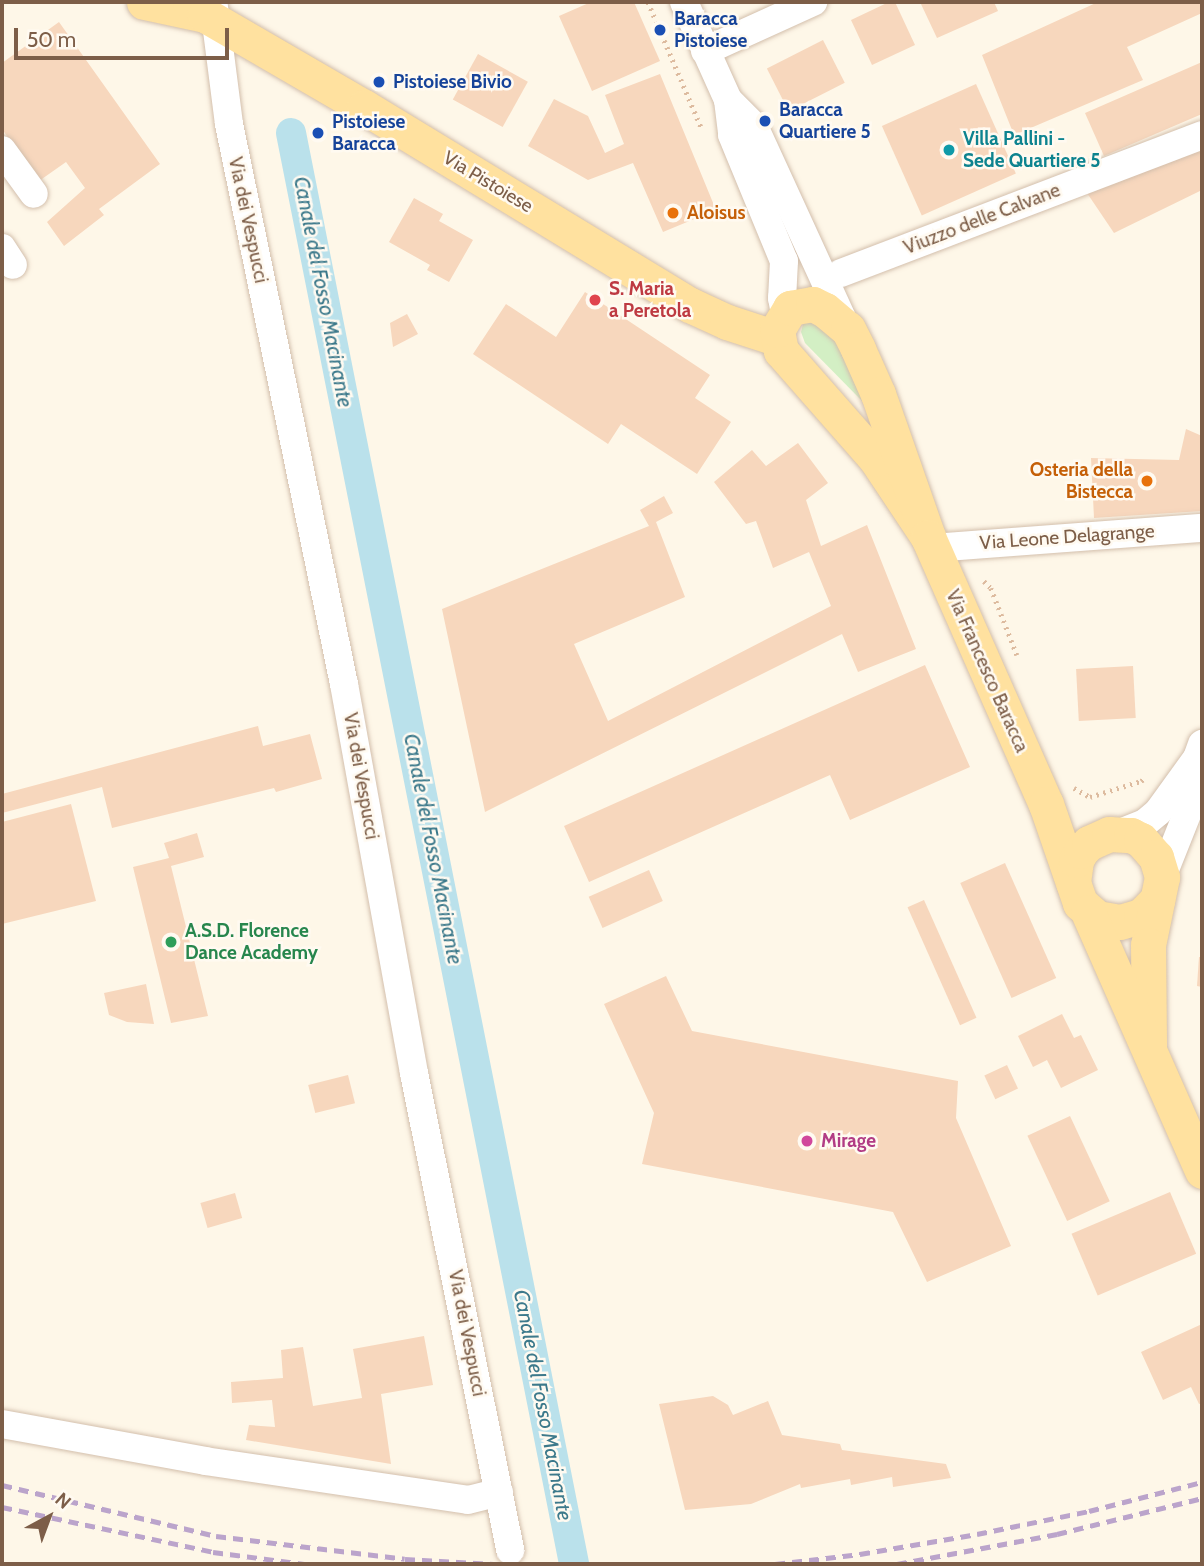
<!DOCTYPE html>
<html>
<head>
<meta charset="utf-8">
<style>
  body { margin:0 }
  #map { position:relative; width:1204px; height:1566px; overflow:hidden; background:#fef7e8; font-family:Cabin,sans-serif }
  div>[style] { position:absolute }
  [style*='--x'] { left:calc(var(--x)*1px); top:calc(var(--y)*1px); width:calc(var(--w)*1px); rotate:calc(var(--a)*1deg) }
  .green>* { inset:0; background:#d3efc4 }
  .canal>* { height:30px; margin:-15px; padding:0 15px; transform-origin:15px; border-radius:15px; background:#bae1eb }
  .building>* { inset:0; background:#f7d7bd; transform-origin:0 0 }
  .path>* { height:4.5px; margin-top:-2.25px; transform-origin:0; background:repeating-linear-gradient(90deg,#ddbb9f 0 2px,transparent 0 7px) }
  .roads { filter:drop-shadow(0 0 2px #d3bfac) drop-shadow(0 0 2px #d3bfac) }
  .minor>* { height:28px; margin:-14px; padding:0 14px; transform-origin:14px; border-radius:14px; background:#fff }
  .major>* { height:35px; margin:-17.5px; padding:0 17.5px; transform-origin:17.5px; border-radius:17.5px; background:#ffe19f }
  .rail>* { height:5px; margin-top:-2.5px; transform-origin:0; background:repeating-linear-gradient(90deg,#bba4cb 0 10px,transparent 0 17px) }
  .dots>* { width:19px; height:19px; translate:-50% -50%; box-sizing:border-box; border:4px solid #fffaf1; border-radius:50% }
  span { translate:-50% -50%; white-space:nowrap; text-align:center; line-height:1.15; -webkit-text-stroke:5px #fffaf1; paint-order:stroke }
  .transit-label { font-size:19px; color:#164399; font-weight:700 }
  .left { translate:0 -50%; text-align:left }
  .culture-label { font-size:19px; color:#0d838f; font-weight:700 }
  .street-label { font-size:19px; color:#7d5e48 }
  .food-label { font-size:19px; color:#c56008; font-weight:700 }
  .right { translate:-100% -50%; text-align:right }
  .health-label { font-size:19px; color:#be3a42; font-weight:700 }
  .leisure-label { font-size:19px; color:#27864d; font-weight:700 }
  .hotel-label { font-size:19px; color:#b23c85; font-weight:700 }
  .water-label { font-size:21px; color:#3c798b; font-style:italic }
  .frame { position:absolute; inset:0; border:4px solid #7d5e48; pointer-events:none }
  .north { position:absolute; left:14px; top:1482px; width:70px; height:70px; -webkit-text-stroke:5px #fffaf1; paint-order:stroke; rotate:41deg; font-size:19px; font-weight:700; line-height:28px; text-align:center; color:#7d5e48 }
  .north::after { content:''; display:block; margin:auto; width:24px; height:32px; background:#7d5e48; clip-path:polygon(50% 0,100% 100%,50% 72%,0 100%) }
  .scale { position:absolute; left:14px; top:28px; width:215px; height:32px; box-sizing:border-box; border:4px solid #7d5e48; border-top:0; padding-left:9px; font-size:21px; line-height:24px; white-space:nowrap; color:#7d5e48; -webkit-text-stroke:5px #fffaf1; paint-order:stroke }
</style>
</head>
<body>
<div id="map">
  <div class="green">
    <i style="clip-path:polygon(804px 321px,827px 321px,863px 402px,805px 343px,801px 332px)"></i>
  </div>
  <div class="canal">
    <i style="--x:291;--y:133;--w:1459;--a:78.81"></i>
  </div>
  <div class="building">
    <i style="clip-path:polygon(591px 2px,634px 2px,660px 61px,592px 91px,559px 16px)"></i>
    <i style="clip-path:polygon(889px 2px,895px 2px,915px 45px,872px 65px,851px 20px)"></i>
    <i style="clip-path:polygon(920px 2px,994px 2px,998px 11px,937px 38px)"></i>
    <i style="clip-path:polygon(1098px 2px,1202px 2px,1202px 13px,1127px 47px,1143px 80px,1014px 135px,982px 55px)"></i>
    <i style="clip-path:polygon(59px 22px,160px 164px,99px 209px,104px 215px,64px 246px,47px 222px,85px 188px,66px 162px,39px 181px,2px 129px,2px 63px)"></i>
    <i style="left:823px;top:40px;width:48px;height:63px;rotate:63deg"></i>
    <i style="left:478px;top:54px;width:57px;height:52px;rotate:29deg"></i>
    <i style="clip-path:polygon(1202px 62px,1202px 114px,1104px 156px,1085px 113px)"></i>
    <i style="clip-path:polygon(660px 74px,716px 210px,663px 232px,633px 163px,588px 180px,528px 146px,554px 99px,588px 116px,605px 153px,624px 144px,605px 95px)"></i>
    <i style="left:976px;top:84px;width:98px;height:103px;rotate:66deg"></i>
    <i style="clip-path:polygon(1202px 147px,1202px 190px,1114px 233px,1087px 193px)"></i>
    <i style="clip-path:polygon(414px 198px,443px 214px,439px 221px,473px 240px,449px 282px,427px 270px,430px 265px,389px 242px)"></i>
    <i style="clip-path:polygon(585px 292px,710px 375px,695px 398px,731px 422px,697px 474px,621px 424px,608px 444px,473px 354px,506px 304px,556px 337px)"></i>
    <i style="clip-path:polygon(407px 314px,418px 334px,393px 347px,390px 323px)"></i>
    <i style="clip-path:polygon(1186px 429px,1202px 436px,1202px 511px,1094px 518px,1091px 458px,1179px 460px)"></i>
    <i style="clip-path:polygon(798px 443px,828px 483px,806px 500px,821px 546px,867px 525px,916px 649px,858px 672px,842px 634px,485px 812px,442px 609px,649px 526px,640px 510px,664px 496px,673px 513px,656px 522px,685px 597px,574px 644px,608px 721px,831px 606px,809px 552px,773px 568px,756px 521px,746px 524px,714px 482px,752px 450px,766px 466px)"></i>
    <i style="clip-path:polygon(925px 665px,970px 767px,850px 820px,830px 775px,589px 882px,564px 826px)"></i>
    <i style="left:1133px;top:666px;width:52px;height:57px;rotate:87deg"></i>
    <i style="clip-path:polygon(258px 726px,263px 746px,310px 734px,322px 779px,276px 792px,274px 788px,112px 828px,102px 787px,2px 813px,2px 794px)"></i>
    <i style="clip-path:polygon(71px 804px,96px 901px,2px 924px,2px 822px)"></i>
    <i style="clip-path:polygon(197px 833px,204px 857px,171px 866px,208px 1016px,171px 1023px,133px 867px,169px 858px,164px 843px)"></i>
    <i style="left:1005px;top:863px;width:126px;height:49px;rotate:66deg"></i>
    <i style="left:649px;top:870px;width:34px;height:66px;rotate:66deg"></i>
    <i style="left:924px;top:900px;width:129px;height:18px;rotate:66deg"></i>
    <i style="clip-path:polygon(1199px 957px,1202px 957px,1202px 987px,1197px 986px)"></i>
    <i style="clip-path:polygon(666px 976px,692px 1031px,958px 1081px,956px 1118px,1011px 1246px,927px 1282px,893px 1212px,642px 1164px,654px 1113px,604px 1004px)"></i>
    <i style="clip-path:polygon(146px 984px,154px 1024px,127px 1022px,109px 1015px,104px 993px)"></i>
    <i style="clip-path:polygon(1062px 1014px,1074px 1038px,1081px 1035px,1098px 1070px,1061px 1088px,1047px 1060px,1033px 1067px,1018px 1036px)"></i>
    <i style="left:1007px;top:1065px;width:26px;height:25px;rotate:65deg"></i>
    <i style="left:348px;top:1075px;width:29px;height:41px;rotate:76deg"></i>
    <i style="left:1070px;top:1116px;width:94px;height:47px;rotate:65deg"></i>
    <i style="left:1170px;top:1192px;width:67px;height:107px;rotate:67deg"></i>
    <i style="left:235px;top:1193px;width:26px;height:36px;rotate:74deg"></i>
    <i style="clip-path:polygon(1202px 1324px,1202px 1403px,1199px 1404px,1191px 1387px,1163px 1400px,1141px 1352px)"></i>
    <i style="clip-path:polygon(424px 1336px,433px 1385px,381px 1394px,391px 1464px,246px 1440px,249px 1425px,275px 1427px,272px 1400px,232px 1403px,231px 1382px,283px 1378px,281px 1350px,303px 1347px,313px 1406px,362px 1398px,353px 1349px)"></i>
    <i style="clip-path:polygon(713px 1396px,728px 1405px,733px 1415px,768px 1401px,782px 1435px,840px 1444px,842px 1450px,946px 1464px,951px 1478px,893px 1487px,892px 1477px,851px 1485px,850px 1479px,801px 1488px,800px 1484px,751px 1504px,685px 1510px,659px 1404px)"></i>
  </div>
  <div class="path">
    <i style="--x:648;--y:2;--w:136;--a:67"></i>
    <i style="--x:984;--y:581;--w:10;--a:45"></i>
    <i style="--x:991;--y:588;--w:72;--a:68.8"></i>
    <i style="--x:1074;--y:788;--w:18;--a:29"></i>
    <i style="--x:1090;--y:797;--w:53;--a:-17.4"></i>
    <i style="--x:1141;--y:781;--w:6;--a:-39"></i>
  </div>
  <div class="roads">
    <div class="minor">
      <i style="--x:684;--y:2;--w:107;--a:65.8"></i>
      <i style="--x:728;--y:100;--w:35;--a:83"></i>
      <i style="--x:732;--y:135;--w:136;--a:67.6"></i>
      <i style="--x:784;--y:261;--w:37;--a:93"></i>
      <i style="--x:782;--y:298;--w:16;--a:79"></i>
      <i style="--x:214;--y:7;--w:118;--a:82.7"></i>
      <i style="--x:229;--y:124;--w:572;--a:78.4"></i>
      <i style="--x:344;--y:684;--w:395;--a:79.8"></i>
      <i style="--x:414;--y:1073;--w:487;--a:78.6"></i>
      <i style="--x:705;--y:51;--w:119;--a:-24.4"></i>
      <i style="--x:728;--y:100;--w:37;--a:45"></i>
      <i style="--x:754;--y:126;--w:219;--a:65.4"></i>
      <i style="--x:2;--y:150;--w:54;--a:54"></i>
      <i style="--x:2;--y:248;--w:20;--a:57"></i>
      <i style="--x:841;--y:273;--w:386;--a:-20.9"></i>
      <i style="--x:933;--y:548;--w:270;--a:-4.3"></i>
      <i style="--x:1120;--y:833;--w:27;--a:-22"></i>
      <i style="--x:1145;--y:823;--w:17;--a:-40"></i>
      <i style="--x:1158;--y:812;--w:67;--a:-54.2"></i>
      <i style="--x:1197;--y:758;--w:15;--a:-70"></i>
      <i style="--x:1162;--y:877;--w:79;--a:-68.3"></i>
      <i style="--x:1191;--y:804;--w:41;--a:-81.7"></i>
      <i style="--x:2;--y:1424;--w:206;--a:10.3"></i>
      <i style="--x:205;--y:1461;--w:266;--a:8.4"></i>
      <i style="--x:468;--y:1500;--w:32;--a:-14"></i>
    </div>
    <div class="major">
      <i style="--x:144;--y:2;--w:62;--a:12"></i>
      <i style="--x:190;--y:2;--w:20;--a:41"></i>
      <i style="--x:205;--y:15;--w:184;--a:30.1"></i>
      <i style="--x:364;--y:107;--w:381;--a:31.3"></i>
      <i style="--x:690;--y:305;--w:41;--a:24.7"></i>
      <i style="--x:727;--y:322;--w:52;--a:18.1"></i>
      <i style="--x:928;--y:537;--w:94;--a:-123.7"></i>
      <i style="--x:876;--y:459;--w:144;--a:-131.3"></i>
      <i style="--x:781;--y:351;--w:21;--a:-101"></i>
      <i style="--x:777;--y:330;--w:26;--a:-59"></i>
      <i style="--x:790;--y:308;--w:23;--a:-10"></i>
      <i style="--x:813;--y:304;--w:13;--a:27"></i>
      <i style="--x:825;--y:310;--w:30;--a:40"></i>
      <i style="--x:848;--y:329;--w:22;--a:63"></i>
      <i style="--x:858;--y:349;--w:49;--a:66"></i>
      <i style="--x:878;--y:394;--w:151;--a:70.7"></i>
      <i style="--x:928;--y:537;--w:292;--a:66.2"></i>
      <i style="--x:1046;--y:804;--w:105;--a:71"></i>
      <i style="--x:1080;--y:903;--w:23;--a:41"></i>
      <i style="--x:1097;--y:918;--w:23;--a:10"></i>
      <i style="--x:1120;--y:922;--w:22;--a:-16"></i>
      <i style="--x:1141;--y:916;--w:23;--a:-45"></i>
      <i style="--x:1073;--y:882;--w:22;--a:-82"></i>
      <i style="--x:1076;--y:860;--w:10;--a:-61"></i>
      <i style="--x:1081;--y:851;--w:11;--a:-45"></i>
      <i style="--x:1089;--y:843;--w:22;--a:-24"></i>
      <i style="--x:1109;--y:834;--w:22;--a:3"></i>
      <i style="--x:1131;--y:835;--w:11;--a:27"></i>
      <i style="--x:1141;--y:840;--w:23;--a:49"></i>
      <i style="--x:1156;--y:857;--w:21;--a:73"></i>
      <i style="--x:1162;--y:877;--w:69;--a:101.6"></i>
      <i style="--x:1148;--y:945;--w:101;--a:89.4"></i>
      <i style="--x:1088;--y:912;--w:283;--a:66.2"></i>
    </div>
  </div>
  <div class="rail">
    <i style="--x:2;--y:1485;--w:220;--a:13.4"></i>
    <i style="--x:216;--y:1536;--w:190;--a:6.9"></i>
    <i style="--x:405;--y:1559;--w:89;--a:3.2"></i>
    <i style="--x:2;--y:1507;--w:216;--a:12"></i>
    <i style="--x:213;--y:1552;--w:94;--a:7.4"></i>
    <i style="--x:775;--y:1564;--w:86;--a:-6.7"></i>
    <i style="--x:860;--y:1554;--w:119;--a:-9.7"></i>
    <i style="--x:977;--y:1534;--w:114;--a:-11.6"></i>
    <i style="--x:1089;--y:1511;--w:117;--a:-14.4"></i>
    <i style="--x:897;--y:1564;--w:163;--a:-10.6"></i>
    <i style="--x:1057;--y:1534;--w:149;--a:-13.9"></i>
  </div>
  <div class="dots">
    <i style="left:660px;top:30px;background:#1a4fb4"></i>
    <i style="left:379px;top:82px;background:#1a4fb4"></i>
    <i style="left:765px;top:121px;background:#1a4fb4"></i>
    <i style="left:318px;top:133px;background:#1a4fb4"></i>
    <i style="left:949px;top:150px;background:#0f9aa8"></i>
    <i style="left:673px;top:213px;background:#e8710a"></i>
    <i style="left:595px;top:300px;background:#e0444e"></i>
    <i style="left:1147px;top:481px;background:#e8710a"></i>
    <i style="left:171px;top:942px;background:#2e9e5b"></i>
    <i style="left:807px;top:1141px;background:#d1479c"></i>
  </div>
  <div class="transit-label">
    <span class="left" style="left:674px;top:30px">Baracca<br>Pistoiese</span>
    <span class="left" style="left:393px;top:82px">Pistoiese Bivio</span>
    <span class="left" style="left:779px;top:121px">Baracca<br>Quartiere 5</span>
    <span class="left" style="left:332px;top:133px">Pistoiese<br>Baracca</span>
  </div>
  <div class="culture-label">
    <span class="left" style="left:963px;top:150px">Villa Pallini -<br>Sede Quartiere 5</span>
  </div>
  <div class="street-label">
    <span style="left:488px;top:182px;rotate:31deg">Via Pistoiese</span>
    <span style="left:982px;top:219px;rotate:-21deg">Viuzzo delle Calvane</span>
    <span style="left:248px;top:220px;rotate:78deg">Via dei Vespucci</span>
    <span style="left:1067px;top:537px;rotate:-4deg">Via Leone Delagrange</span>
    <span style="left:987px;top:671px;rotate:66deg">Via Francesco Baracca</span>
    <span style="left:361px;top:776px;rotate:80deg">Via dei Vespucci</span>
    <span style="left:467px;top:1333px;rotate:79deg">Via dei Vespucci</span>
  </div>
  <div class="food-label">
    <span class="left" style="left:687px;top:213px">Aloisus</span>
    <span class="right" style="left:1133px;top:481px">Osteria della<br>Bistecca</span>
  </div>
  <div class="health-label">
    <span class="left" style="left:609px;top:300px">S. Maria<br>a Peretola</span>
  </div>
  <div class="leisure-label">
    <span class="left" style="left:185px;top:942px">A.S.D. Florence<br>Dance Academy</span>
  </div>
  <div class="hotel-label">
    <span class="left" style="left:821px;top:1141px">Mirage</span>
  </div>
  <div class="water-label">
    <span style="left:323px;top:292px;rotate:79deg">Canale del Fosso Macinante</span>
    <span style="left:433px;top:849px;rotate:79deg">Canale del Fosso Macinante</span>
    <span style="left:543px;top:1405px;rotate:79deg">Canale del Fosso Macinante</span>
  </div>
  <div class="frame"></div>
  <div class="north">N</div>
  <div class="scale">50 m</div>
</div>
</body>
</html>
